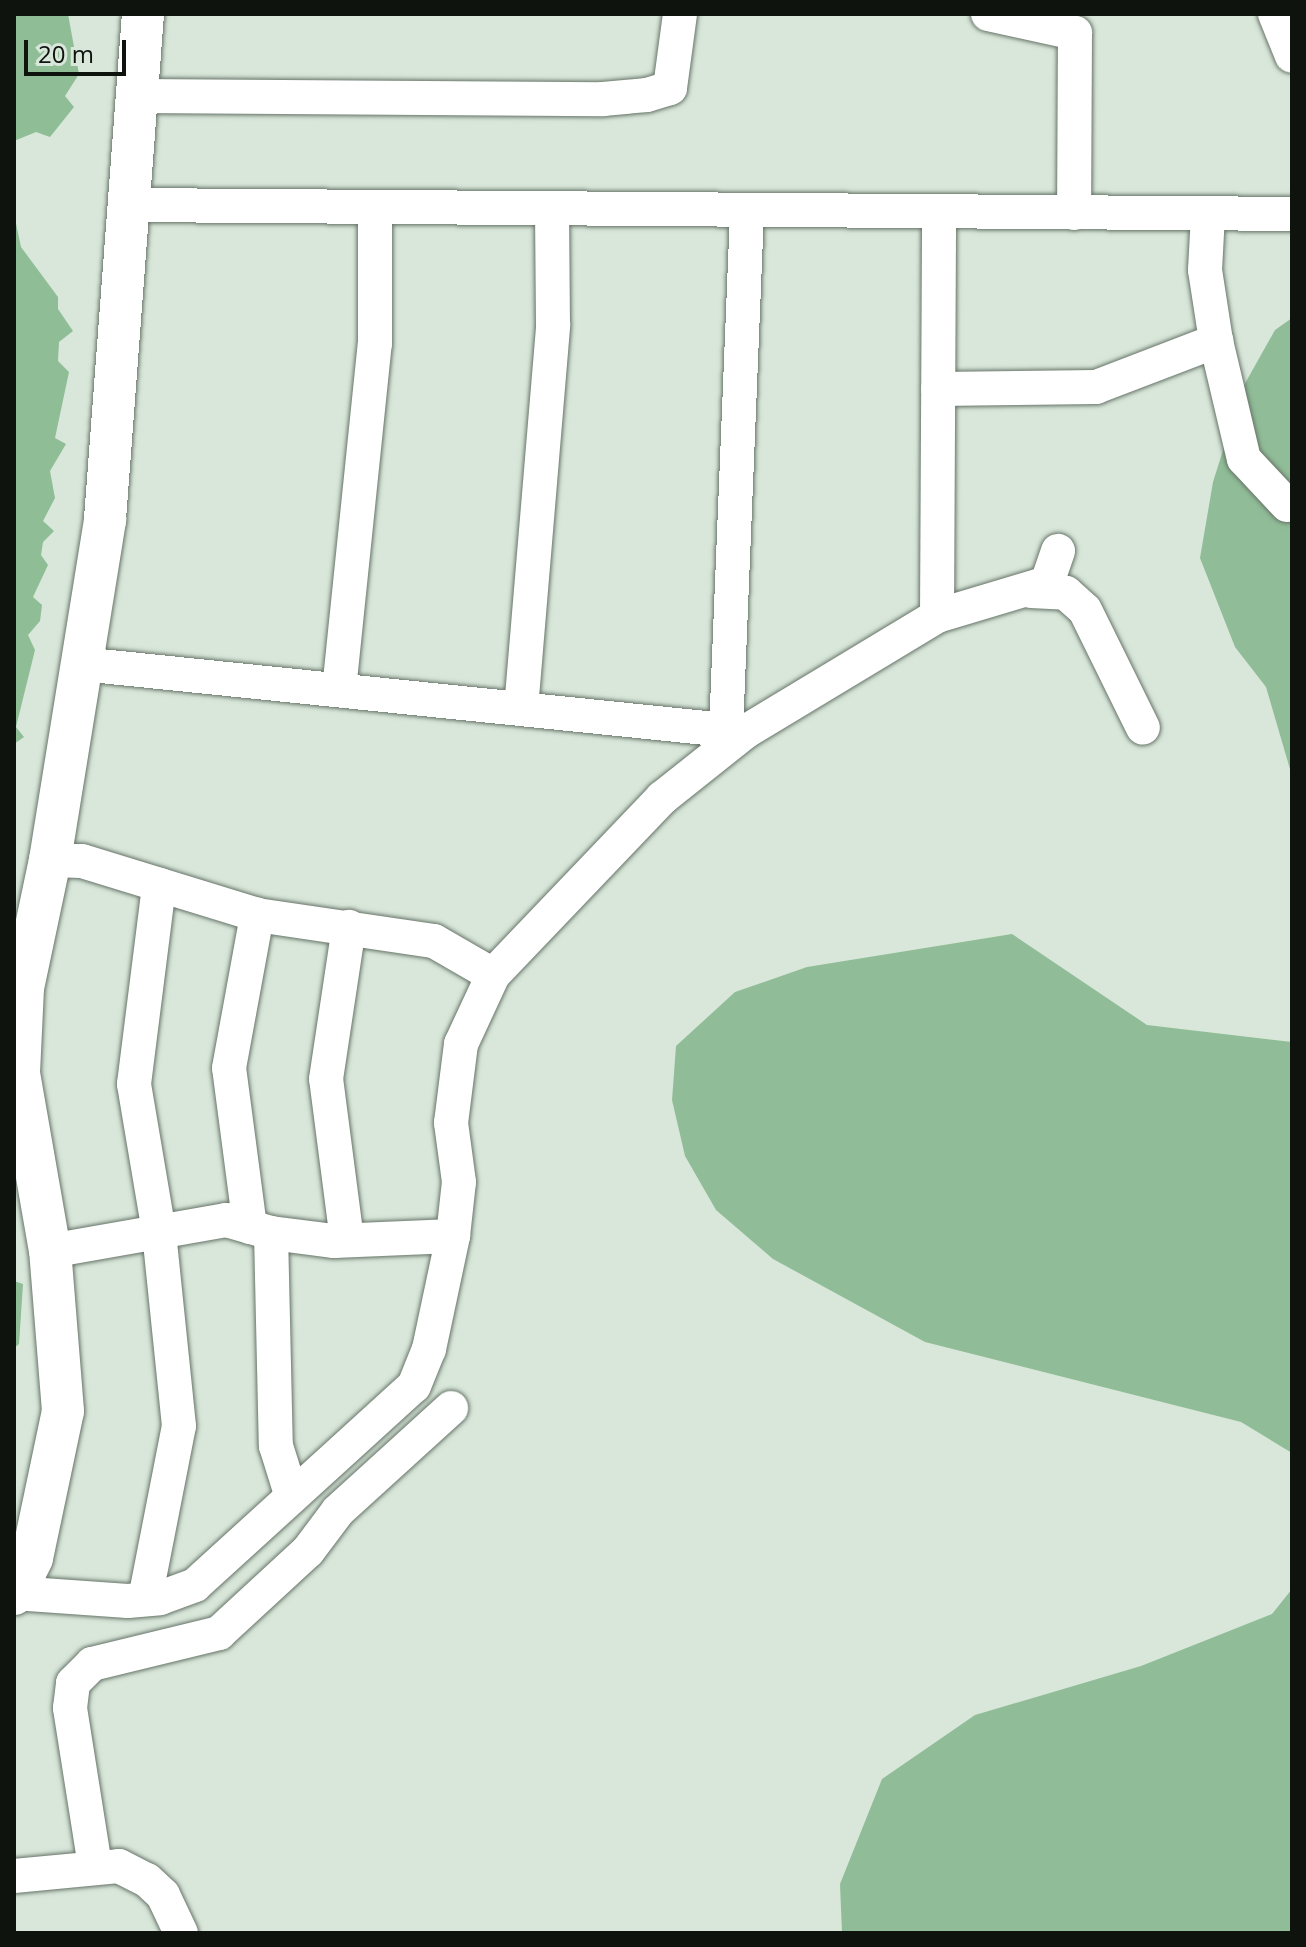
<!DOCTYPE html>
<html>
<head>
<meta charset="utf-8">
<style>
  body { margin:0 }
  #map { position:relative; width:1306px; height:1947px; overflow:hidden; background:#d8e7da; font-family:"Open Sans",sans-serif }
  div>[style] { position:absolute }
  [style*='--x'] { left:calc(var(--x)*1px); top:calc(var(--y)*1px); width:calc(var(--w)*1px); rotate:calc(var(--a)*1deg) }
  .forest>* { inset:0; background:#90bd97 }
  .water>* { inset:0; background:#8fbd96 }
  .roads { filter:drop-shadow(0 0 2px #677469) drop-shadow(0 0 2px #677469) }
  .minor>* { height:34px; margin:-17px; padding:0 17px; transform-origin:17px; border-radius:17px; background:#fff }
  .tertiary>* { height:42px; margin:-21px; padding:0 21px; transform-origin:21px; border-radius:21px; background:#fff }
  span { translate:-50% -50%; white-space:nowrap; text-align:center; line-height:1.15; -webkit-text-stroke:6px #d8e7da; paint-order:stroke }
  .frame { position:absolute; inset:0; border:16px solid #0e130e; pointer-events:none }
  .scale { position:absolute; left:24px; top:40px; width:102px; height:36px; box-sizing:border-box; border:4px solid #0e130e; border-top:0; padding-left:10px; font-size:24px; line-height:28px; white-space:nowrap; color:#0e130e; -webkit-text-stroke:6px #d8e7da; paint-order:stroke }
</style>
</head>
<body>
<div id="map">
  <div class="forest">
    <i style="clip-path:polygon(1292px 318px,1292px 776px,1266px 687px,1235px 647px,1200px 558px,1213px 482px,1243px 387px,1275px 330px)"></i>
    <i style="clip-path:polygon(1012px 934px,1147px 1025px,1292px 1042px,1292px 1453px,1241px 1422px,925px 1342px,773px 1259px,716px 1210px,685px 1156px,672px 1100px,676px 1046px,735px 992px,807px 967px)"></i>
    <i style="clip-path:polygon(1292px 1589px,1292px 1933px,842px 1933px,840px 1884px,882px 1779px,975px 1715px,1141px 1666px,1272px 1614px)"></i>
  </div>
  <div class="water">
    <i style="clip-path:polygon(14px 14px,68px 14px,79px 74px,65px 96px,74px 107px,50px 137px,36px 132px,14px 141px)"></i>
    <i style="clip-path:polygon(14px 214px,21px 247px,58px 297px,58px 309px,73px 331px,59px 342px,58px 361px,69px 372px,55px 438px,66px 444px,50px 471px,55px 498px,43px 521px,54px 531px,43px 542px,41px 555px,48px 565px,33px 597px,42px 605px,40px 621px,28px 635px,35px 650px,16px 727px,24px 737px,14px 744px)"></i>
    <i style="clip-path:polygon(14px 1281px,23px 1284px,19px 1344px,14px 1348px)"></i>
  </div>
  <div class="roads">
    <div class="minor">
      <i style="--x:988;--y:14;--w:89;--a:12.3"></i>
      <i style="--x:1075;--y:33;--w:180;--a:90.3"></i>
      <i style="--x:1275;--y:14;--w:45;--a:68"></i>
      <i style="--x:138;--y:96;--w:465;--a:0.4"></i>
      <i style="--x:603;--y:99;--w:44;--a:-5.2"></i>
      <i style="--x:647;--y:95;--w:24;--a:-17"></i>
      <i style="--x:670;--y:88;--w:75;--a:-82.3"></i>
      <i style="--x:130;--y:205;--w:1162;--a:0.44"></i>
      <i style="--x:1216;--y:341;--w:121;--a:76.7"></i>
      <i style="--x:1244;--y:459;--w:63;--a:46.9"></i>
      <i style="--x:938;--y:389;--w:158;--a:-0.7"></i>
      <i style="--x:1096;--y:387;--w:129;--a:-21"></i>
      <i style="--x:1216;--y:341;--w:72;--a:-98.8"></i>
      <i style="--x:1205;--y:270;--w:56;--a:-86.9"></i>
      <i style="--x:1031;--y:591;--w:35;--a:3"></i>
      <i style="--x:1066;--y:593;--w:25;--a:42"></i>
      <i style="--x:1085;--y:610;--w:131;--a:63.8"></i>
      <i style="--x:937;--y:616;--w:115;--a:-16.7"></i>
      <i style="--x:1047;--y:583;--w:34;--a:-71"></i>
      <i style="--x:81;--y:664;--w:667;--a:5.85"></i>
      <i style="--x:339;--y:690;--w:348;--a:-84.1"></i>
      <i style="--x:375;--y:344;--w:136;--a:-90"></i>
      <i style="--x:521;--y:709;--w:386;--a:-85.2"></i>
      <i style="--x:553;--y:324;--w:114;--a:-90.5"></i>
      <i style="--x:726;--y:731;--w:518;--a:-87.68"></i>
      <i style="--x:50;--y:860;--w:32;--a:2"></i>
      <i style="--x:82;--y:861;--w:183;--a:17.1"></i>
      <i style="--x:257;--y:915;--w:179;--a:8.4"></i>
      <i style="--x:434;--y:941;--w:68;--a:30"></i>
      <i style="--x:250;--y:1227;--w:160;--a:-97.5"></i>
      <i style="--x:229;--y:1068;--w:156;--a:-79.6"></i>
      <i style="--x:271;--y:1233;--w:213;--a:88.7"></i>
      <i style="--x:276;--y:1446;--w:53;--a:72.6"></i>
      <i style="--x:347;--y:1240;--w:162;--a:-97.4"></i>
      <i style="--x:326;--y:1079;--w:154;--a:-81.4"></i>
      <i style="--x:50;--y:1251;--w:179;--a:-10"></i>
      <i style="--x:226;--y:1220;--w:47;--a:16.1"></i>
      <i style="--x:271;--y:1233;--w:64;--a:7.2"></i>
      <i style="--x:334;--y:1241;--w:119;--a:-2.4"></i>
      <i style="--x:453;--y:1236;--w:54;--a:-83.7"></i>
      <i style="--x:459;--y:1182;--w:60;--a:-97.7"></i>
      <i style="--x:451;--y:1123;--w:80;--a:-82.8"></i>
      <i style="--x:461;--y:1044;--w:76;--a:-65.1"></i>
      <i style="--x:493;--y:975;--w:245;--a:-46.3"></i>
      <i style="--x:662;--y:798;--w:106;--a:-38.5"></i>
      <i style="--x:745;--y:732;--w:224;--a:-31.1"></i>
      <i style="--x:937;--y:616;--w:401;--a:-89.7"></i>
      <i style="--x:14;--y:1593;--w:114;--a:4"></i>
      <i style="--x:128;--y:1601;--w:32;--a:-5"></i>
      <i style="--x:160;--y:1598;--w:37;--a:-20"></i>
      <i style="--x:195;--y:1585;--w:296;--a:-42.3"></i>
      <i style="--x:414;--y:1386;--w:40;--a:-68"></i>
      <i style="--x:429;--y:1349;--w:116;--a:-78"></i>
      <i style="--x:145;--y:1599;--w:176;--a:-78.9"></i>
      <i style="--x:179;--y:1426;--w:195;--a:-95.9"></i>
      <i style="--x:159;--y:1232;--w:150;--a:-99.6"></i>
      <i style="--x:134;--y:1084;--w:201;--a:-82.8"></i>
      <i style="--x:95;--y:1866;--w:160;--a:-99"></i>
      <i style="--x:70;--y:1708;--w:25;--a:-83"></i>
      <i style="--x:73;--y:1683;--w:27;--a:-45"></i>
      <i style="--x:92;--y:1664;--w:131;--a:-13.7"></i>
      <i style="--x:219;--y:1633;--w:121;--a:-42.7"></i>
      <i style="--x:308;--y:1551;--w:50;--a:-53.1"></i>
      <i style="--x:338;--y:1511;--w:153;--a:-42.3"></i>
      <i style="--x:14;--y:1876;--w:105;--a:-5.4"></i>
      <i style="--x:119;--y:1866;--w:31;--a:27"></i>
      <i style="--x:147;--y:1880;--w:22;--a:43"></i>
      <i style="--x:163;--y:1895;--w:42;--a:64.7"></i>
    </div>
    <div class="tertiary">
      <i style="--x:14;--y:1594;--w:40;--a:-63.4"></i>
      <i style="--x:32;--y:1558;--w:150;--a:-78.1"></i>
      <i style="--x:63;--y:1411;--w:161;--a:-94.6"></i>
      <i style="--x:50;--y:1251;--w:181;--a:-99.9"></i>
      <i style="--x:19;--y:1073;--w:85;--a:-87.3"></i>
      <i style="--x:23;--y:988;--w:131;--a:-78.1"></i>
      <i style="--x:50;--y:860;--w:345;--a:-80.8"></i>
      <i style="--x:105;--y:519;--w:506;--a:-85.7"></i>
    </div>
  </div>
  <div class="frame"></div>
  <div class="scale">20 m</div>
</div>
</body>
</html>
